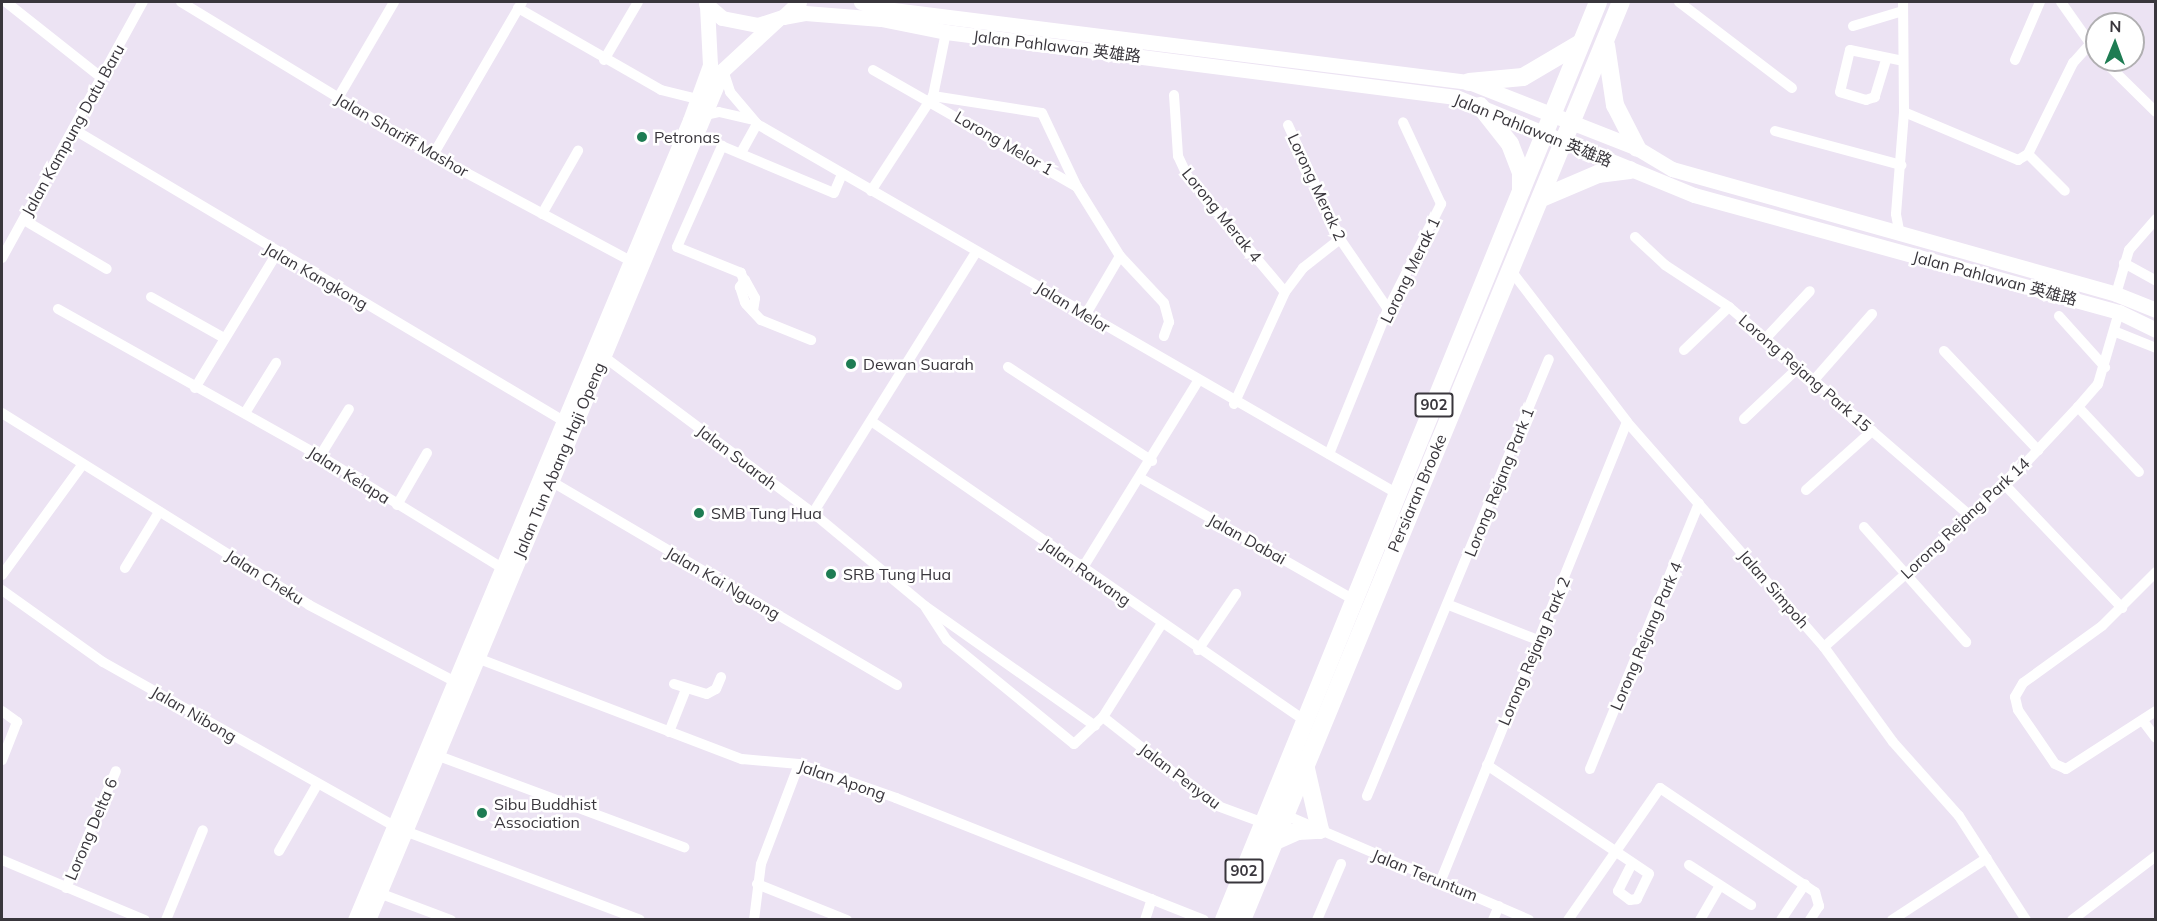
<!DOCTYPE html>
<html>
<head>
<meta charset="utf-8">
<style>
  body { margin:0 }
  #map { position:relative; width:2157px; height:921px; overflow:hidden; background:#ece3f3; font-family:Mulish,"Noto Sans SC",sans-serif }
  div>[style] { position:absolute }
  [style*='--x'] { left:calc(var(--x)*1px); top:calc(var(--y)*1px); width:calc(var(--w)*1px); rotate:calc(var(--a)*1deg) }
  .street>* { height:10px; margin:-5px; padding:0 5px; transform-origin:5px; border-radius:5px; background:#fff }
  .secondary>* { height:15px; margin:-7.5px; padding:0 7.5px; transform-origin:7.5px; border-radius:7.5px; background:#fff }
  .primary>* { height:18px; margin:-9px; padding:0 9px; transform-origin:9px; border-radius:9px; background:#fff }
  .dots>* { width:16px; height:16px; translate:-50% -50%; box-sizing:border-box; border:3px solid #fff; border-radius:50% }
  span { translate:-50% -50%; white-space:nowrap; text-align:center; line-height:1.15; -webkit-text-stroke:5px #fff; paint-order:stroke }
  .shield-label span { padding:2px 4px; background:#fff; border:2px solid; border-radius:4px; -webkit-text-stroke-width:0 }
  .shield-label { font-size:15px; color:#39363c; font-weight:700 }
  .street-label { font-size:16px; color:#39363c }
  .poi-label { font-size:16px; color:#39363c }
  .left { translate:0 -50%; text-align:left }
  .frame { position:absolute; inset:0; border:3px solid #39363c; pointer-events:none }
  .north { position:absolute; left:2085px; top:12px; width:60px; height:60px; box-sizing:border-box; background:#fff; border:2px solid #b0afb1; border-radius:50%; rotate:1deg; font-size:16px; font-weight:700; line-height:24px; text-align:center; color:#39363c }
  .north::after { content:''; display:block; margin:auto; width:21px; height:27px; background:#1e7c53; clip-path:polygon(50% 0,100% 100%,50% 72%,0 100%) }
</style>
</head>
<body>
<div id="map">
  <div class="street">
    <i style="--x:6;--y:2;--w:122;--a:38.4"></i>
    <i style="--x:181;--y:2;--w:295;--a:31.3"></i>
    <i style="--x:433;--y:155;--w:222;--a:28.2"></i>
    <i style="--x:1679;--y:2;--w:142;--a:37.3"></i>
    <i style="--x:2061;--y:2;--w:62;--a:54.8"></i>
    <i style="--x:518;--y:8;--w:165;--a:29.8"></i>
    <i style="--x:661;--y:90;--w:37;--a:14"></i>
    <i style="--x:1853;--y:26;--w:52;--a:-16.7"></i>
    <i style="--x:604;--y:60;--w:67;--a:-59.6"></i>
    <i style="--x:1886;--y:60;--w:39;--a:107"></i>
    <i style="--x:1875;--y:97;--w:9;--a:162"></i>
    <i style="--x:1866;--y:100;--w:27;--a:-163"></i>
    <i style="--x:1840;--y:92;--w:43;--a:-76.6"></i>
    <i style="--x:1850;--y:50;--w:54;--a:11.7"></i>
    <i style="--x:2015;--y:60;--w:63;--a:-66.7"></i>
    <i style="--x:2103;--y:60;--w:74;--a:44.5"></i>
    <i style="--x:723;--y:70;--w:23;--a:72"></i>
    <i style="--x:730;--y:92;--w:42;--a:49.8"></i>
    <i style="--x:757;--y:124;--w:738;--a:30"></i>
    <i style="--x:873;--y:70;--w:235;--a:29.8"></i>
    <i style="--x:1174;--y:95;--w:61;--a:86.2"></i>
    <i style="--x:1178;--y:156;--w:23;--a:65"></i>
    <i style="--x:1188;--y:177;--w:150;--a:49.9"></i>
    <i style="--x:933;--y:96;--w:110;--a:8.9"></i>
    <i style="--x:1042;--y:113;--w:82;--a:64.7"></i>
    <i style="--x:1077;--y:187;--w:81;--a:58.1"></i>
    <i style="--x:1120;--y:256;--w:64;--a:46.9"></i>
    <i style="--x:1164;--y:303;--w:20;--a:75"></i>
    <i style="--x:1169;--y:322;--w:15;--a:110"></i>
    <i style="--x:338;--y:98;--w:111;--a:-59.7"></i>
    <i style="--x:1904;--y:112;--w:124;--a:22.8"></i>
    <i style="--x:2018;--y:160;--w:12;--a:-31"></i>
    <i style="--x:2028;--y:154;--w:102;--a:-63.7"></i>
    <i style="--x:2073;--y:63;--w:25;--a:-48"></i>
    <i style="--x:705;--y:115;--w:14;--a:-12"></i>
    <i style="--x:719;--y:112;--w:32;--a:13"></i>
    <i style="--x:1288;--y:125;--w:125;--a:65.5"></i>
    <i style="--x:1340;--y:239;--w:85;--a:55.6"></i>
    <i style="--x:73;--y:129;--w:569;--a:30.76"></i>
    <i style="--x:1775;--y:131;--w:131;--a:15.1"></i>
    <i style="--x:742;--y:151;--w:31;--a:-61"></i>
    <i style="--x:2028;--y:154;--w:52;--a:45"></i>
    <i style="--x:433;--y:155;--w:177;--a:-59.8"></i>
    <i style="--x:871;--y:191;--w:113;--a:-56.9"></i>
    <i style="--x:933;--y:96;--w:65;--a:-78.5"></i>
    <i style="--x:542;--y:214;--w:73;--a:-60.3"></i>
    <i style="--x:24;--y:220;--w:96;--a:30.6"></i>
    <i style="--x:1900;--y:235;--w:21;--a:-101"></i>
    <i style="--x:1896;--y:214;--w:102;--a:-85.5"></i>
    <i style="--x:1904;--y:112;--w:110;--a:-90.5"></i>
    <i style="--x:1635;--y:237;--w:41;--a:43"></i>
    <i style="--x:1665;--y:265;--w:77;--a:33.3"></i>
    <i style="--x:1729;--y:307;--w:319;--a:40.9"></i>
    <i style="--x:2;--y:258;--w:292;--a:-61.2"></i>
    <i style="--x:2124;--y:263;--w:37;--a:29"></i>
    <i style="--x:1509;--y:268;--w:194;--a:52.5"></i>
    <i style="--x:1627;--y:422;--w:299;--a:48.8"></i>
    <i style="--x:1824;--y:647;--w:117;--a:54"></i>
    <i style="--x:1893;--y:742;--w:99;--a:48.3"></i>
    <i style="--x:1959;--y:816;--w:124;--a:57.2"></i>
    <i style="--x:744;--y:281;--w:9;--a:-111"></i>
    <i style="--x:741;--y:273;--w:69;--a:-157.9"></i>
    <i style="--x:677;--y:247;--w:111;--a:-66"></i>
    <i style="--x:722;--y:146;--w:121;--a:22.8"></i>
    <i style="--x:834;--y:193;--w:21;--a:-67"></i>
    <i style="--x:2116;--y:294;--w:46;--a:-73.5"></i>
    <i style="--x:2129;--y:250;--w:41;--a:-48.9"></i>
    <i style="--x:151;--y:297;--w:84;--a:29.3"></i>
    <i style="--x:58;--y:309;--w:300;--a:29.3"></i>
    <i style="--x:320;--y:456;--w:210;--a:31.6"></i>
    <i style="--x:753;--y:311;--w:13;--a:-81"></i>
    <i style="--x:755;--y:298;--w:21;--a:-119"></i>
    <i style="--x:745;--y:280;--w:9;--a:126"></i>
    <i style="--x:740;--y:287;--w:16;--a:72"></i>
    <i style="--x:745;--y:302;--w:2;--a:63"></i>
    <i style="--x:746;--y:304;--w:22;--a:47"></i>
    <i style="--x:761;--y:320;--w:54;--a:21.8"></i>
    <i style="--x:1086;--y:314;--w:67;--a:-59.6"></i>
    <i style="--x:2059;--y:316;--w:69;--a:48"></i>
    <i style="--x:2116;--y:332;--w:43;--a:21.8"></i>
    <i style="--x:1766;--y:338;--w:64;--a:-46.9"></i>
    <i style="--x:1684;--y:350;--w:62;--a:-43.7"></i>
    <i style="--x:1944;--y:351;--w:137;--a:46.5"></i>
    <i style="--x:603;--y:356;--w:262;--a:36.8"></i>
    <i style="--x:813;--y:513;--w:146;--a:39.7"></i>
    <i style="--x:925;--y:606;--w:208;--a:35.2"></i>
    <i style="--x:1008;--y:367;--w:172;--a:33.1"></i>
    <i style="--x:1814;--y:380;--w:88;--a:-48.7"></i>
    <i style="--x:195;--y:388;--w:158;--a:-58.7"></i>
    <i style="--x:1234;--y:404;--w:123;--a:-65.5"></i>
    <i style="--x:1285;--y:292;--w:30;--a:-53"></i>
    <i style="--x:1303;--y:268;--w:47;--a:-38.1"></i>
    <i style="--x:2078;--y:407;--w:89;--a:46.8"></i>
    <i style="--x:2;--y:413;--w:362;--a:32"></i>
    <i style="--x:309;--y:605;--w:161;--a:27.7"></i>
    <i style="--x:245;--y:413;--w:59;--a:-58.2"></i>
    <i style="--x:1744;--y:419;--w:76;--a:-43.4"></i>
    <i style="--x:871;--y:421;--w:526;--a:34.63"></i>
    <i style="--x:1329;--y:454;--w:157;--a:-67.9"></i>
    <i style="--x:1388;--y:309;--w:118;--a:-63.2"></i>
    <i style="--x:1441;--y:204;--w:90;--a:-114.9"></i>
    <i style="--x:320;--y:456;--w:55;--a:-58.3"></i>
    <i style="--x:1142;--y:479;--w:242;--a:29.7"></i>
    <i style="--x:549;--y:480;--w:404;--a:30.5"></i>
    <i style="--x:2005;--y:485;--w:170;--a:46.4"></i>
    <i style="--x:1806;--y:490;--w:89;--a:-41.8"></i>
    <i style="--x:397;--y:505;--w:60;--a:-60"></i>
    <i style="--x:813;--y:513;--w:308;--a:-58"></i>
    <i style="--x:1864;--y:527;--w:154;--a:48.4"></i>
    <i style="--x:125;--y:568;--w:66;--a:-58.7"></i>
    <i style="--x:1082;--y:569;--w:221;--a:-58.3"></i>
    <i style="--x:2156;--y:572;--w:76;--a:135"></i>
    <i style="--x:2102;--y:626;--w:97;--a:144.2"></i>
    <i style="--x:2023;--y:683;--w:16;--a:120"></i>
    <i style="--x:2015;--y:697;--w:13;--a:77"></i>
    <i style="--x:2018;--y:710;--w:65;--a:55.6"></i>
    <i style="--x:2055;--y:764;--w:12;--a:24"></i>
    <i style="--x:2066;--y:769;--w:107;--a:-32.8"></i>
    <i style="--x:2;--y:575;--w:137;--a:-53.9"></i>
    <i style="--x:2;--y:590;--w:124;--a:35.5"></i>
    <i style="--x:103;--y:662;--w:334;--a:29.4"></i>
    <i style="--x:1449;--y:605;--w:96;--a:21.5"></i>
    <i style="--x:926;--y:608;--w:38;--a:57"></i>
    <i style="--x:947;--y:640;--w:164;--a:39.3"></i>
    <i style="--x:1074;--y:744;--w:40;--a:-43"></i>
    <i style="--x:1103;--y:717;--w:109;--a:-57.8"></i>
    <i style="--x:1824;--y:647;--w:243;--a:-41.8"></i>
    <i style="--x:2005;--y:485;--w:107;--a:-46.9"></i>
    <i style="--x:2078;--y:407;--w:30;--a:-49"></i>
    <i style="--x:2098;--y:384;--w:75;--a:-73.7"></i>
    <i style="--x:1198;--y:650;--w:68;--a:-55.8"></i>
    <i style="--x:477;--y:658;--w:284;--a:20.9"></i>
    <i style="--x:742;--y:759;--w:57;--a:5"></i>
    <i style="--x:799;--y:764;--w:103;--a:19.3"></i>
    <i style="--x:896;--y:798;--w:331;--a:21.6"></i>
    <i style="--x:674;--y:684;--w:34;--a:17"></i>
    <i style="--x:707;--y:694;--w:10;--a:-29"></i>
    <i style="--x:716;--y:689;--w:13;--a:-67"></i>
    <i style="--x:2;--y:711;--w:19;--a:36"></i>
    <i style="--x:17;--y:722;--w:41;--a:111.5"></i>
    <i style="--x:1103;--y:717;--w:142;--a:38.2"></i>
    <i style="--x:1215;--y:805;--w:52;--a:20.2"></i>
    <i style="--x:2143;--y:721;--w:21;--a:53"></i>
    <i style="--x:669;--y:732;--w:46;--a:-68.4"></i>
    <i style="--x:436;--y:755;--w:265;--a:20.4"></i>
    <i style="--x:1487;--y:765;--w:195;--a:33.9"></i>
    <i style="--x:1649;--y:874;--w:28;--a:116"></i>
    <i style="--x:1637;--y:899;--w:7;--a:172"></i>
    <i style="--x:1630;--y:900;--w:15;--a:-143"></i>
    <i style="--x:1618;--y:891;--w:30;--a:-63"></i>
    <i style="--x:1590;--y:769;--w:287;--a:-67.7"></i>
    <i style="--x:1367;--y:796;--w:473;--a:-67.4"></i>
    <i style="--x:1281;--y:813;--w:270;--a:23.3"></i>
    <i style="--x:405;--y:831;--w:251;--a:20.7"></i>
    <i style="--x:279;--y:851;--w:76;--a:-60.1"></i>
    <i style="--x:2;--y:860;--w:155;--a:22.8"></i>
    <i style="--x:1689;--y:865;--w:74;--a:32.8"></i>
    <i style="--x:1441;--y:880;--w:494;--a:-67.9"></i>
    <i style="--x:757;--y:884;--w:97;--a:21.8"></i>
    <i style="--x:66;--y:888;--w:127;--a:-66.9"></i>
    <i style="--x:379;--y:893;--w:77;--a:20.6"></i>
    <i style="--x:166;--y:920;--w:97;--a:-67.7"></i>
    <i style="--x:754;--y:920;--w:56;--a:-82.9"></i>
    <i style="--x:761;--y:864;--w:107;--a:-69.2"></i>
    <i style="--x:1145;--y:920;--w:22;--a:-72"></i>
    <i style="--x:1317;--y:920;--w:61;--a:-66.8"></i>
    <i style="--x:1493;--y:920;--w:15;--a:-67"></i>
    <i style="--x:1568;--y:920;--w:161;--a:-55.1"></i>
    <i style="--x:1660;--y:788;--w:187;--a:33.9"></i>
    <i style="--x:1815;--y:892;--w:15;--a:74"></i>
    <i style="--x:1819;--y:906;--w:17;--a:123"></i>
    <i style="--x:1700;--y:920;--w:39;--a:-60"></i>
    <i style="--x:1781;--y:920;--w:43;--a:-56.3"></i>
    <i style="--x:1892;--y:920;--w:113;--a:-33.1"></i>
    <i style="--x:2072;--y:920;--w:106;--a:-37.3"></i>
  </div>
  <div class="secondary">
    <i style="--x:861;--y:2;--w:17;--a:21"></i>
    <i style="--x:877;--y:8;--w:597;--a:7.13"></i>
    <i style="--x:1469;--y:82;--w:180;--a:21.4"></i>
    <i style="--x:1637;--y:148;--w:41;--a:31"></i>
    <i style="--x:1672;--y:169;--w:461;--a:15.7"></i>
    <i style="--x:2116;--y:294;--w:43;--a:21.8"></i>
    <i style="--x:706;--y:4;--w:21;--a:41"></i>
    <i style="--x:722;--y:18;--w:37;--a:11"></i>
    <i style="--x:758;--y:25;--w:26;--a:-18"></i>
    <i style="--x:783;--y:17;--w:22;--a:-43"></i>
    <i style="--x:783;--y:17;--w:22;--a:-10"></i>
    <i style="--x:805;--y:13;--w:76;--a:4.5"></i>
    <i style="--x:881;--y:19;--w:66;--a:11.3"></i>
    <i style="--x:946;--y:32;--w:514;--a:7.26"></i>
    <i style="--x:1456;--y:97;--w:257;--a:22.4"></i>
    <i style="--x:1694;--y:195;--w:441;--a:15.4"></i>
    <i style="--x:2119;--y:312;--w:41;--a:25.9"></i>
    <i style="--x:355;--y:920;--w:867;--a:-67.28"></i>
    <i style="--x:690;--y:120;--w:59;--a:-70"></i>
    <i style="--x:710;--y:65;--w:59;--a:-92.9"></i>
    <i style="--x:368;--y:920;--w:921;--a:-67.33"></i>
    <i style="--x:723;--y:70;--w:74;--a:-42.8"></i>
  </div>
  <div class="primary">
    <i style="--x:1606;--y:45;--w:61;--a:81.5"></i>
    <i style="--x:1615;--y:105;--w:48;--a:62.9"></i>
    <i style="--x:1469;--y:82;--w:54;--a:-5.3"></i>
    <i style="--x:1523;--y:77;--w:65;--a:-30.5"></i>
    <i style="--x:1480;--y:106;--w:48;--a:51.7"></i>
    <i style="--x:1510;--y:144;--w:30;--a:69"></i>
    <i style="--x:1521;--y:172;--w:19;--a:90"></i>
    <i style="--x:1544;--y:197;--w:59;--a:-23.1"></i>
    <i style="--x:1598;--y:174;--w:32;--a:-7"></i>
    <i style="--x:1273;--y:842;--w:27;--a:-24"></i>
    <i style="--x:1298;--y:831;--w:22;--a:-3"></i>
    <i style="--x:1320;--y:830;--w:63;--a:-102.9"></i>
    <i style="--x:1224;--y:920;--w:991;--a:-67.83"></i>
    <i style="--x:1242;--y:920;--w:993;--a:-67.57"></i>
  </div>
  <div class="dots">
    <i style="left:642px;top:137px;background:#1e7c53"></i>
    <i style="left:851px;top:364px;background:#1e7c53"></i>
    <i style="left:699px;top:513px;background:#1e7c53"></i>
    <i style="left:831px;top:574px;background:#1e7c53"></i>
    <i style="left:482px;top:813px;background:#1e7c53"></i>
  </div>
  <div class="shield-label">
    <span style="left:1434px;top:405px">902</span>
    <span style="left:1244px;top:871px">902</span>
  </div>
  <div class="street-label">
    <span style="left:1057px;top:46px;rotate:7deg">Jalan Pahlawan 英雄路</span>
    <span style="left:73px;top:130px;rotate:-61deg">Jalan Kampung Datu Baru</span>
    <span style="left:1533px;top:130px;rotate:22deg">Jalan Pahlawan 英雄路</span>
    <span style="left:402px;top:135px;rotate:30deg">Jalan Shariff Mashor</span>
    <span style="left:1004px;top:143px;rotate:30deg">Lorong Melor 1</span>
    <span style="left:1317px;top:187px;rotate:65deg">Lorong Merak 2</span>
    <span style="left:1222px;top:215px;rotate:51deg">Lorong Merak 4</span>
    <span style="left:1410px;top:270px;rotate:-64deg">Lorong Merak 1</span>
    <span style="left:316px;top:276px;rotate:30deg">Jalan Kangkong</span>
    <span style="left:1995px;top:278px;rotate:15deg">Jalan Pahlawan 英雄路</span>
    <span style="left:1073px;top:307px;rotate:31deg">Jalan Melor</span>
    <span style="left:1805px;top:373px;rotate:41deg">Lorong Rejang Park 15</span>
    <span style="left:737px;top:457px;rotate:37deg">Jalan Suarah</span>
    <span style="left:559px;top:460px;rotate:-67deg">Jalan Tun Abang Haji Openg</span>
    <span style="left:349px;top:475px;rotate:32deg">Jalan Kelapa</span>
    <span style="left:1499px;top:482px;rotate:-68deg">Lorong Rejang Park 1</span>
    <span style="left:1417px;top:493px;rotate:-67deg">Persiaran Brooke</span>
    <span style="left:1965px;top:518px;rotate:-43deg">Lorong Rejang Park 14</span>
    <span style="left:1247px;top:539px;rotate:29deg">Jalan Dabai</span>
    <span style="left:1086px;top:572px;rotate:35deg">Jalan Rawang</span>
    <span style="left:265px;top:577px;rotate:32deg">Jalan Cheku</span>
    <span style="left:723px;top:583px;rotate:30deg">Jalan Kai Nguong</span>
    <span style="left:1774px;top:589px;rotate:49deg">Jalan Simpoh</span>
    <span style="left:1646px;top:636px;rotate:-67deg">Lorong Rejang Park 4</span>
    <span style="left:1534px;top:651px;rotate:-67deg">Lorong Rejang Park 2</span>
    <span style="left:194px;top:714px;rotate:30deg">Jalan Nibong</span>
    <span style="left:1180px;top:776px;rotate:37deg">Jalan Penyau</span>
    <span style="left:842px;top:780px;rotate:19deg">Jalan Apong</span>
    <span style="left:91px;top:829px;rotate:-67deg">Lorong Delta 6</span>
    <span style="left:1425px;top:875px;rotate:22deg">Jalan Teruntum</span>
  </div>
  <div class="poi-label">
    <span class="left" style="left:654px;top:137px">Petronas</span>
    <span class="left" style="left:863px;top:364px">Dewan Suarah</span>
    <span class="left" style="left:711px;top:513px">SMB Tung Hua</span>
    <span class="left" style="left:843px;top:574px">SRB Tung Hua</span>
    <span class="left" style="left:494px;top:813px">Sibu Buddhist<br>Association</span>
  </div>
  <div class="frame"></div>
  <div class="north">N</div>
</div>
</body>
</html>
